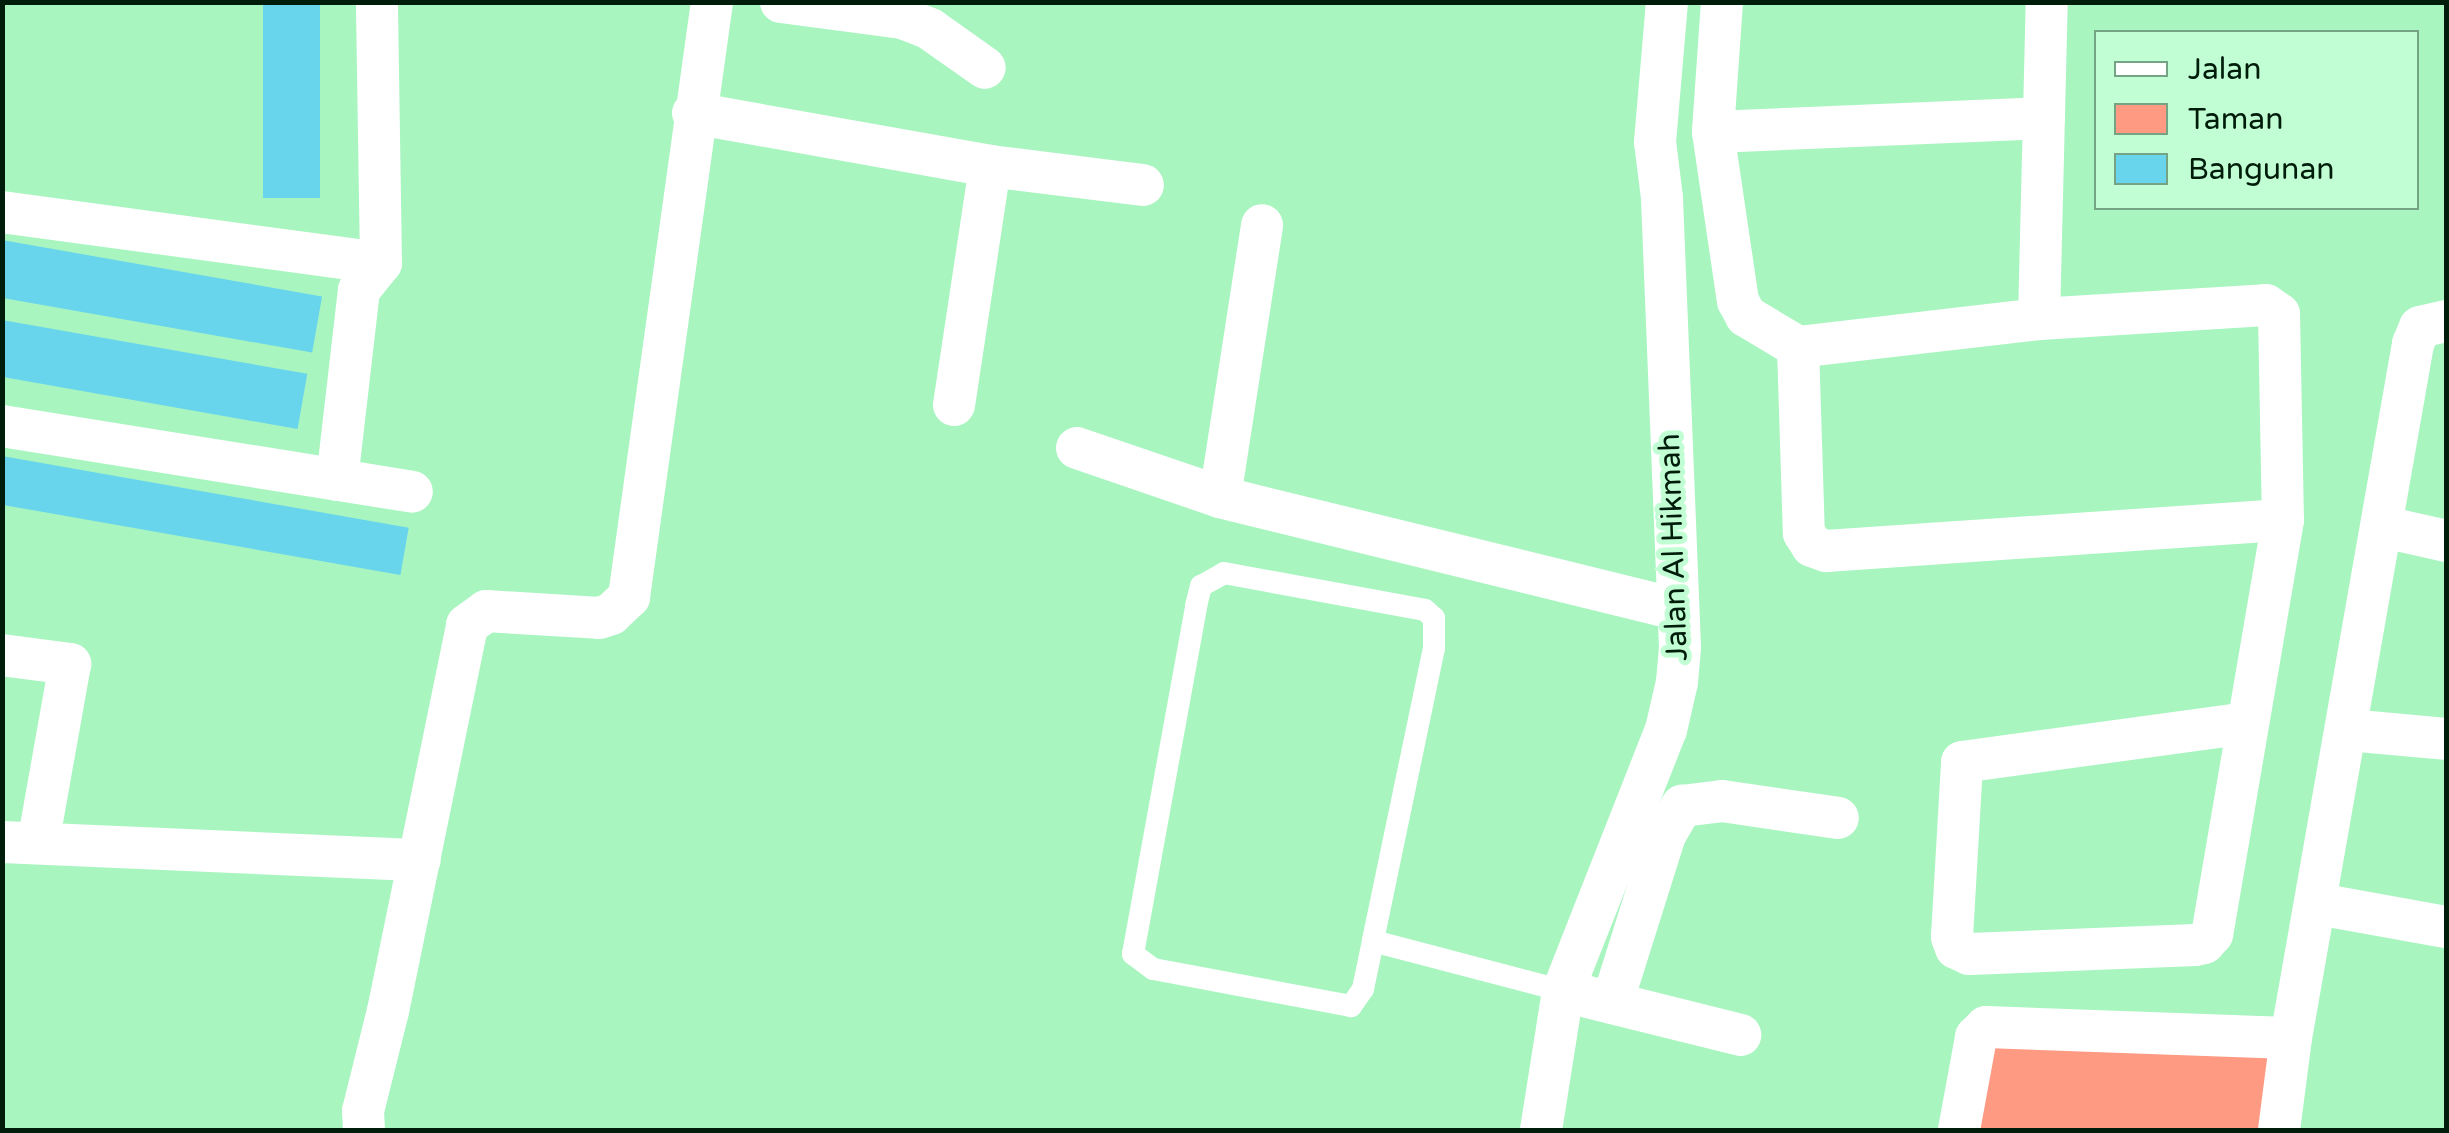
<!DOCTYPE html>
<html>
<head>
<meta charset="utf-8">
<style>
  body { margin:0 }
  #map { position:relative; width:2449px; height:1133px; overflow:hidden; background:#a9f5c0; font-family:"Varela Round",sans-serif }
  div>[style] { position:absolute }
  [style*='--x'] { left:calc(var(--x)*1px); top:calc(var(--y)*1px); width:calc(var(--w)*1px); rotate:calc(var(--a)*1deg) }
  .green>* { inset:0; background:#fe9982; transform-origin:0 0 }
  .building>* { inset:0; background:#69d5ec; transform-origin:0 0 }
  .service>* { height:22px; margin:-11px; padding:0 11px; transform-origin:11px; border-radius:11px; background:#fff }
  .minor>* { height:42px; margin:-21px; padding:0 21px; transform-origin:21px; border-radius:21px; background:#fff }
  span { translate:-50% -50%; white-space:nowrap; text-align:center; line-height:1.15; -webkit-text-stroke:10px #c2fed4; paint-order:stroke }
  .street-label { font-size:30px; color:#001c0a }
  .frame { position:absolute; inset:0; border:5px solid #001c0a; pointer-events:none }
  .legend { position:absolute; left:2094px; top:30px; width:325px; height:180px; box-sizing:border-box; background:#c2fed4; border:2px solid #74a483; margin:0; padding:12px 18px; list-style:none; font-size:30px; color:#001c0a }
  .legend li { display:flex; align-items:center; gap:20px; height:50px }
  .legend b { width:50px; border:2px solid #74a483 }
</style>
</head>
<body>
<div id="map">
  <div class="green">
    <i style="left:1976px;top:1037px;width:315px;height:95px"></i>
  </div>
  <div class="building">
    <i style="left:263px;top:2px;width:57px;height:196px"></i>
    <i style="left:2px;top:240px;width:325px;height:57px;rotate:10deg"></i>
    <i style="left:2px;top:320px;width:310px;height:56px;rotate:10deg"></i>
    <i style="left:2px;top:456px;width:413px;height:48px;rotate:10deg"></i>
  </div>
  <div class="service">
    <i style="--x:1224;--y:573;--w:204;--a:10.4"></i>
    <i style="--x:1425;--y:610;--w:12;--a:42"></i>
    <i style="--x:1434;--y:618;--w:30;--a:90"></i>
    <i style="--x:1434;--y:648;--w:299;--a:101.8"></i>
    <i style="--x:1373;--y:941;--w:49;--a:101.8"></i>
    <i style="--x:1363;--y:989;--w:21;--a:125"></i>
    <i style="--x:1351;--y:1006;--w:201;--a:-169.4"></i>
    <i style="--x:1153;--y:969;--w:25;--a:-143"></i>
    <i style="--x:1133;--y:954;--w:354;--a:-79.7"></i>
    <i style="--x:1196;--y:606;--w:21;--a:-76"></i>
    <i style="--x:1201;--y:586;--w:26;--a:-29"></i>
    <i style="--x:1373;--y:941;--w:196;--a:14.7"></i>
  </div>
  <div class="minor">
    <i style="--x:781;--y:2;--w:122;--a:7.5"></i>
    <i style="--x:902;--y:18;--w:30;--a:21"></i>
    <i style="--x:930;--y:29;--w:67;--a:35.3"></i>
    <i style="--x:1722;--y:2;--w:130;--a:94"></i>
    <i style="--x:1713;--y:132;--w:171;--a:81.6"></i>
    <i style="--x:1738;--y:301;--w:17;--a:62"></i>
    <i style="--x:1746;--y:316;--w:61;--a:30.8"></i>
    <i style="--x:1798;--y:347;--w:243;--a:-6.6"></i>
    <i style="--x:2039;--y:319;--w:227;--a:-3.5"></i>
    <i style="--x:2266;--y:305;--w:16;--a:35"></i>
    <i style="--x:2279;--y:314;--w:206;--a:88.9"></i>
    <i style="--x:2283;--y:520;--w:420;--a:99.7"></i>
    <i style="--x:2212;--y:934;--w:12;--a:132"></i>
    <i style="--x:2204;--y:943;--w:9;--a:167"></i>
    <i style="--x:2195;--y:945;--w:226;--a:177.7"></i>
    <i style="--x:1969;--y:954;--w:14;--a:-155"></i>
    <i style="--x:1956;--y:948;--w:12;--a:-110"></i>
    <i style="--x:1952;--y:937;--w:175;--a:-86.7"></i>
    <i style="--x:1962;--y:762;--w:286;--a:-7.8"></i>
    <i style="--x:693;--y:113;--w:302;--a:10.1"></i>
    <i style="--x:990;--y:166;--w:154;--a:7.1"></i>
    <i style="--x:1713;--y:132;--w:331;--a:-2.4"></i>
    <i style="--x:2;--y:212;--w:382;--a:7.7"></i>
    <i style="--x:2039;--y:319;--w:317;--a:-88.6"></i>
    <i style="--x:1798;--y:347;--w:186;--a:88.2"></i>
    <i style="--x:1804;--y:533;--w:15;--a:58"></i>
    <i style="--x:1812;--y:546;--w:15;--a:20"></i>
    <i style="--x:1826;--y:551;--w:458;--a:-3.9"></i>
    <i style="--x:954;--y:405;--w:242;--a:-81.4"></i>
    <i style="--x:2;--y:426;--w:415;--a:9.1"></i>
    <i style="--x:1077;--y:448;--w:151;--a:18.9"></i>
    <i style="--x:1220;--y:497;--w:471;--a:13.8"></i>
    <i style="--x:337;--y:480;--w:191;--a:-83.4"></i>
    <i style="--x:359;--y:290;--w:35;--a:-51"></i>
    <i style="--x:381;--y:263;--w:261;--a:-90.9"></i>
    <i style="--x:1220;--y:497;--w:275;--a:-81.2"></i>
    <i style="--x:2384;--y:527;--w:64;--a:12.7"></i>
    <i style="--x:2;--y:655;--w:69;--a:7.5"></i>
    <i style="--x:70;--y:664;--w:182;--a:100.1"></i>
    <i style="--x:2348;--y:730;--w:98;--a:5.2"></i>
    <i style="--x:2;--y:842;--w:418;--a:2.5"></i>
    <i style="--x:2318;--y:904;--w:130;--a:10.2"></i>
    <i style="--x:1588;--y:997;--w:157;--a:14"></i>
    <i style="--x:1612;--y:1003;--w:176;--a:-72.5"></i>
    <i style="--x:1665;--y:835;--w:34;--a:-60"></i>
    <i style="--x:1682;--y:806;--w:40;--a:-7.1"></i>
    <i style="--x:1722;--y:801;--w:117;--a:8.3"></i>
    <i style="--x:364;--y:1130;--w:19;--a:-93"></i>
    <i style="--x:363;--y:1111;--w:103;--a:-76"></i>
    <i style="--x:388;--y:1011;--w:394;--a:-78.4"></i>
    <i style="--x:467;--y:625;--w:24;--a:-36"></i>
    <i style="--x:486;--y:611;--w:113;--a:3.5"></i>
    <i style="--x:599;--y:618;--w:13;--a:-18"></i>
    <i style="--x:611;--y:614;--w:25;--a:-43"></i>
    <i style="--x:629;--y:597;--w:601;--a:-82.06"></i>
    <i style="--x:1541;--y:1130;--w:141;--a:-81"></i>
    <i style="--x:1563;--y:991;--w:281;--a:-68.5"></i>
    <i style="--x:1666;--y:730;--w:49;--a:-77.1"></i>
    <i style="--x:1677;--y:682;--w:35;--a:-85"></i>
    <i style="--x:1680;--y:647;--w:449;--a:-92.3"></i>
    <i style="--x:1662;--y:198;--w:56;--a:-97.1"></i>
    <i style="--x:1655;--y:142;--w:141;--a:-85.1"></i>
    <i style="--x:1959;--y:1130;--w:95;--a:-79.6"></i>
    <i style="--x:1976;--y:1037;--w:14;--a:-45"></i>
    <i style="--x:1986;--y:1027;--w:305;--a:2.1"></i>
    <i style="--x:2279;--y:1130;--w:93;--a:-82.6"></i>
    <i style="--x:2291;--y:1038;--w:705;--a:-80.03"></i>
    <i style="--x:2413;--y:344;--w:18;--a:-68"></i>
    <i style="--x:2420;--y:327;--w:27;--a:-13"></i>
  </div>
  <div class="street-label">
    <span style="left:1674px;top:547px;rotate:-92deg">Jalan Al Hikmah</span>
  </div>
  <div class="frame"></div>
  <ul class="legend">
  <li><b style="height:12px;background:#fff"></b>Jalan</li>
  <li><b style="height:28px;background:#fe9982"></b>Taman</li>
  <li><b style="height:28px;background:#69d5ec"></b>Bangunan</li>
  </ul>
</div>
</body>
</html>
